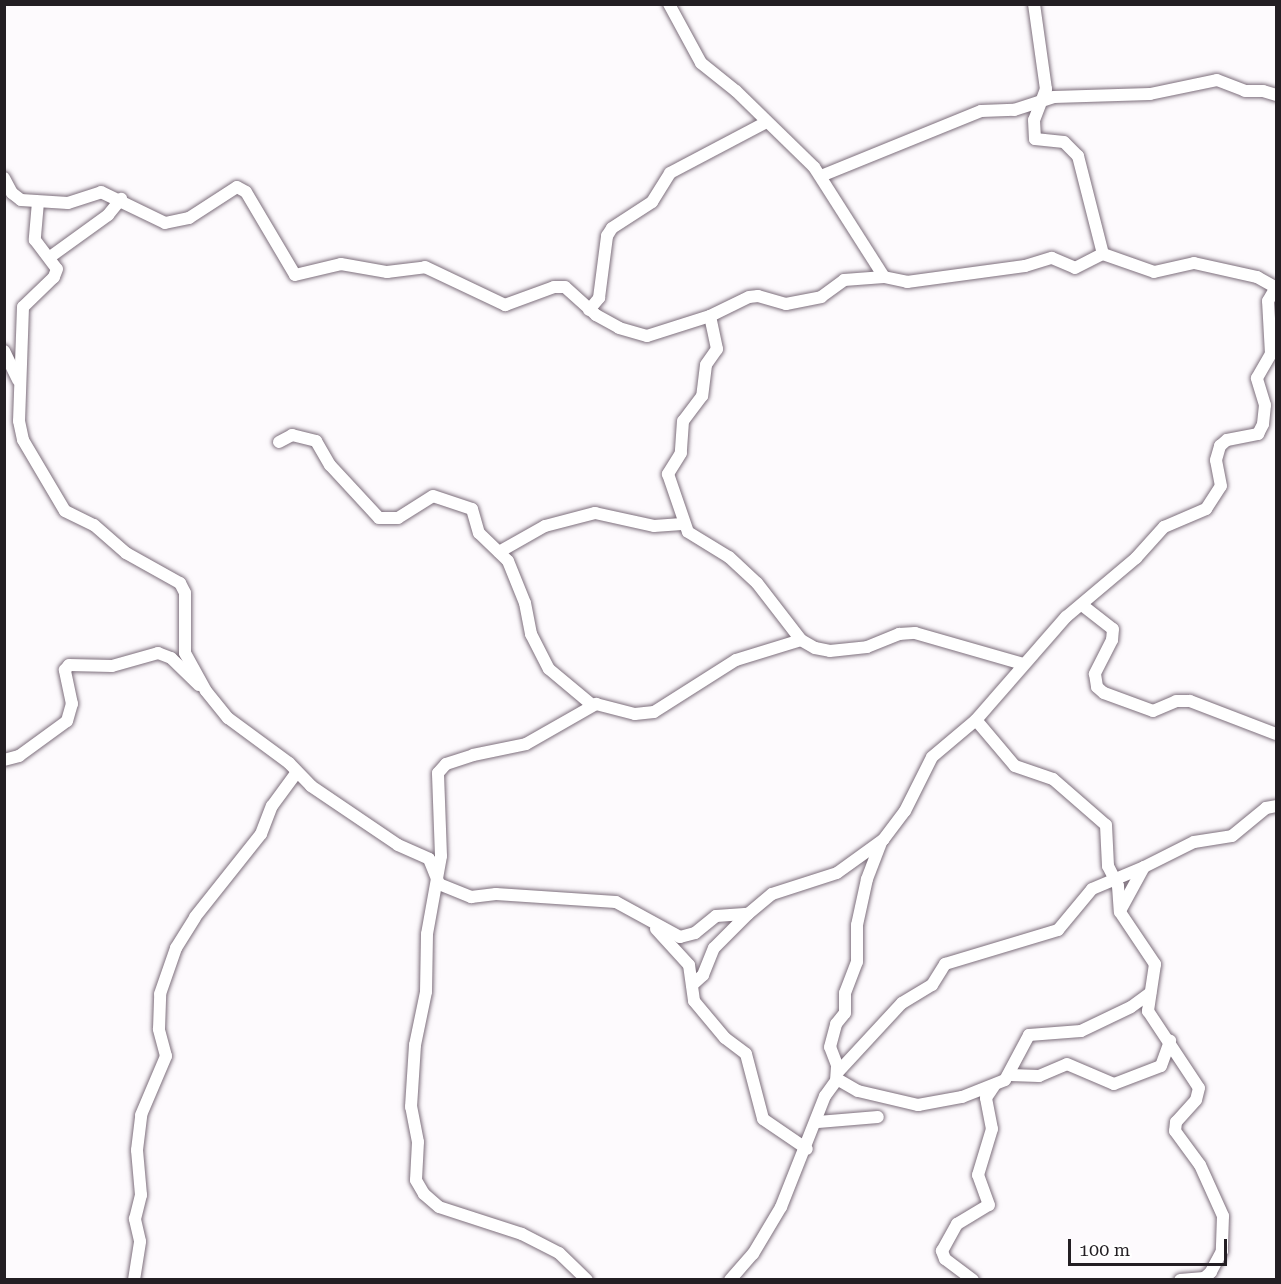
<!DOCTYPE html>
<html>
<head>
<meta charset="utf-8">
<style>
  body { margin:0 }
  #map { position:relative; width:1281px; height:1284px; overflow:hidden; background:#fdfafd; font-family:"Roboto Serif",serif }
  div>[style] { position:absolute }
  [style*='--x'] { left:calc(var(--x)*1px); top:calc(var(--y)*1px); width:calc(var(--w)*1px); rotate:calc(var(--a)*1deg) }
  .roads { filter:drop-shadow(0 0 2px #7d6f7c) drop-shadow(0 0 2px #7d6f7c) }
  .minor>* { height:12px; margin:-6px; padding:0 6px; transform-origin:6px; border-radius:6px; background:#fff }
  span { translate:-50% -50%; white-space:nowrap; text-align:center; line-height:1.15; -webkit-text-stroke:4.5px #fff; paint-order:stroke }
  .frame { position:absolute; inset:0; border:6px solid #231e23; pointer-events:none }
  .scale { position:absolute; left:1068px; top:1239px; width:159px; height:27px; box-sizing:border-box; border:3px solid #231e23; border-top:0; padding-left:8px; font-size:18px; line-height:21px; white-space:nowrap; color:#231e23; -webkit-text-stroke:4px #fff; paint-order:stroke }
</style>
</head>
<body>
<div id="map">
  <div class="roads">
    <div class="minor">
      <i style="--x:669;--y:4;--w:67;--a:61.5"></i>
      <i style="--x:701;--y:63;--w:45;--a:38.7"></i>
      <i style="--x:736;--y:91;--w:109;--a:44.3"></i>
      <i style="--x:814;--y:167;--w:130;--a:57.5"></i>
      <i style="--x:884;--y:277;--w:24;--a:12"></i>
      <i style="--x:907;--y:282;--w:119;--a:-7.7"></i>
      <i style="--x:1025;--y:266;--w:28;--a:-17"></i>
      <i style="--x:1052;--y:258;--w:25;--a:23"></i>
      <i style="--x:1075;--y:268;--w:31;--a:-27"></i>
      <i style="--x:1103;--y:254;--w:54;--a:19.4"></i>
      <i style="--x:1154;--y:272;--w:41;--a:-12.7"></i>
      <i style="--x:1194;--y:263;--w:65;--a:12.5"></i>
      <i style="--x:1257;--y:277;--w:21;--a:29"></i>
      <i style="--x:1034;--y:4;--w:86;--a:82"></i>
      <i style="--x:1046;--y:89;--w:33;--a:111"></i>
      <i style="--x:1034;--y:120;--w:19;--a:87"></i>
      <i style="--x:1035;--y:139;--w:29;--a:6"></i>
      <i style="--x:1064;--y:142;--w:20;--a:45"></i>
      <i style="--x:1078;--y:156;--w:101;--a:75.7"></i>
      <i style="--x:821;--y:176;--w:173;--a:-22.1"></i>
      <i style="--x:981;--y:111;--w:33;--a:-2"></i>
      <i style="--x:1014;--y:110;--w:42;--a:-18"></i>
      <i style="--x:1054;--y:97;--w:96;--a:-1.8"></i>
      <i style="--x:1150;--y:94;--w:68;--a:-11.8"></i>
      <i style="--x:1217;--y:80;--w:30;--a:21"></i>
      <i style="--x:1245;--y:91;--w:18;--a:0"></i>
      <i style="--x:1263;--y:91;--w:14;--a:17"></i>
      <i style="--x:4;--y:178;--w:17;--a:62"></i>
      <i style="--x:12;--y:193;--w:11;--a:38"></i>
      <i style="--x:21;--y:200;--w:47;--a:3.7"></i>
      <i style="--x:68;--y:203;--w:35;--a:-18"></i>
      <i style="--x:101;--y:192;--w:71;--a:25.8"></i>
      <i style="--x:165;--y:223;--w:25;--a:-12"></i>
      <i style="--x:189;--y:218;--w:57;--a:-32.9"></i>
      <i style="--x:237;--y:187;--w:10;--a:29"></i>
      <i style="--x:246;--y:192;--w:96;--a:59.4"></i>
      <i style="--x:295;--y:275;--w:47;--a:-13.4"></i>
      <i style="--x:341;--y:264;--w:47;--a:9.9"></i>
      <i style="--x:387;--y:272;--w:38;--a:-7"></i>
      <i style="--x:425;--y:267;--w:89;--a:25.4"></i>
      <i style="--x:505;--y:305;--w:52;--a:-20.2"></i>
      <i style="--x:554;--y:287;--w:11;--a:0"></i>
      <i style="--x:565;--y:287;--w:42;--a:42.1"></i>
      <i style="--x:596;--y:315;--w:26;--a:29"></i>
      <i style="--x:619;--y:328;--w:29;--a:16"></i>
      <i style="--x:647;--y:336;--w:66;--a:-17.6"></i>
      <i style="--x:710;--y:316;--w:43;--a:-26"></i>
      <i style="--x:749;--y:297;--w:9;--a:-6"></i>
      <i style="--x:758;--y:296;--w:29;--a:16"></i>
      <i style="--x:786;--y:304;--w:36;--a:-11"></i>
      <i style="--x:821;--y:297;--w:29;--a:-36"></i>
      <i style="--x:844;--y:280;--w:40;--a:-4.3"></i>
      <i style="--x:38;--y:202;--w:38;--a:95"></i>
      <i style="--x:35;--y:240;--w:36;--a:53"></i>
      <i style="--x:57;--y:269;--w:9;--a:111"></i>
      <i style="--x:54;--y:277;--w:43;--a:135.9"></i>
      <i style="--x:23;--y:307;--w:114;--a:92"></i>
      <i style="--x:19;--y:421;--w:19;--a:78"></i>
      <i style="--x:23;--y:440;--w:82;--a:59.4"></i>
      <i style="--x:65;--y:511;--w:32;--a:26"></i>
      <i style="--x:94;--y:525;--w:43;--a:41.2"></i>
      <i style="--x:126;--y:553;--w:62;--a:29.1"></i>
      <i style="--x:180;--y:583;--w:11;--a:63"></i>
      <i style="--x:185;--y:593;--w:60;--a:90"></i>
      <i style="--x:185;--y:653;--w:43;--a:61.1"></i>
      <i style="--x:206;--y:691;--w:35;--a:51"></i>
      <i style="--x:228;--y:718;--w:76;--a:36.4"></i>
      <i style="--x:289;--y:763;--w:32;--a:46"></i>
      <i style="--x:311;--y:786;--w:105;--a:34.1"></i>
      <i style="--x:398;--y:845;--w:34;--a:24"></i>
      <i style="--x:429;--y:859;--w:27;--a:68"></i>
      <i style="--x:439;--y:884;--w:35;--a:22"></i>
      <i style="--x:471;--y:897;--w:25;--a:-7"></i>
      <i style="--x:496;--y:894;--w:120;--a:3.8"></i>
      <i style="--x:616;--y:902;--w:73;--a:28.7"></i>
      <i style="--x:680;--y:937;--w:16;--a:-15"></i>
      <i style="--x:695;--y:933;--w:27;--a:-39"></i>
      <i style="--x:716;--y:916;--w:32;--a:-4"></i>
      <i style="--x:748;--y:914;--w:31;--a:-40"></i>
      <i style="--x:772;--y:894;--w:68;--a:-17.9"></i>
      <i style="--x:837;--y:873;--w:57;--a:-35.7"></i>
      <i style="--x:883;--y:840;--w:36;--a:-53"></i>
      <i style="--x:905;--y:811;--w:60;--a:-63.4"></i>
      <i style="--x:932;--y:757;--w:57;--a:-40.1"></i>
      <i style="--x:976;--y:720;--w:137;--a:-48.9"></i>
      <i style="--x:1066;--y:617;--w:92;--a:-40.1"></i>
      <i style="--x:1136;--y:558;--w:42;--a:-47.9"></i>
      <i style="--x:1164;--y:527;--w:46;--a:-23.2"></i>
      <i style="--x:1206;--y:509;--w:27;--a:-57"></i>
      <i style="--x:1221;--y:486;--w:26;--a:-101"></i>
      <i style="--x:1216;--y:460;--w:15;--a:-74"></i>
      <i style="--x:1220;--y:446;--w:9;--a:-41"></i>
      <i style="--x:1227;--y:440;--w:32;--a:-11"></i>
      <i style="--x:1258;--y:434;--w:11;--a:-63"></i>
      <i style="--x:1263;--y:424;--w:19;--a:-84"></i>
      <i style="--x:1265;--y:405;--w:28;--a:-107"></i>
      <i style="--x:1257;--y:378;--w:28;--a:-60"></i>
      <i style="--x:1271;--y:354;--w:53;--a:-93.2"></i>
      <i style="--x:1268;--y:301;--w:16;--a:-60"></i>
      <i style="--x:50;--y:257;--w:72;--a:-35.9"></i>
      <i style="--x:108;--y:215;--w:21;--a:-51"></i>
      <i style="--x:589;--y:310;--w:16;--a:-50"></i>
      <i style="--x:599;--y:298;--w:63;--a:-82.6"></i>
      <i style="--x:607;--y:236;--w:9;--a:-58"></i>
      <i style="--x:612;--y:228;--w:48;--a:-33"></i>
      <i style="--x:652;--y:202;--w:34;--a:-58"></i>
      <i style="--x:670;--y:173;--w:107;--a:-27.8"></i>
      <i style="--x:710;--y:316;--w:34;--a:78"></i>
      <i style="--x:717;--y:349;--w:19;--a:125"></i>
      <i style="--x:706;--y:365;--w:31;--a:97"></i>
      <i style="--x:702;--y:396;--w:31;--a:127"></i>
      <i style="--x:683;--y:421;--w:32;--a:94"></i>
      <i style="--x:681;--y:453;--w:25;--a:122"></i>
      <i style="--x:668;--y:474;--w:61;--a:71"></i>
      <i style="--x:688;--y:532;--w:48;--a:31.4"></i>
      <i style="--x:729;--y:557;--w:38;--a:43"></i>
      <i style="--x:757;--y:583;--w:72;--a:52.3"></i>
      <i style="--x:801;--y:640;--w:16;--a:30"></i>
      <i style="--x:815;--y:648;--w:15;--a:11"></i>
      <i style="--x:830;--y:651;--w:37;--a:-6"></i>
      <i style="--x:867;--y:647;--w:35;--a:-22"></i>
      <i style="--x:899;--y:634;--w:16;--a:-4"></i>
      <i style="--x:915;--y:633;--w:112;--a:16"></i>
      <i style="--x:4;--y:351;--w:32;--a:64"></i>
      <i style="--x:279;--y:442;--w:15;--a:-28"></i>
      <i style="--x:292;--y:435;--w:25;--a:14"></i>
      <i style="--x:316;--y:441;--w:28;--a:60"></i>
      <i style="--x:330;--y:465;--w:72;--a:47.2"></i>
      <i style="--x:379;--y:518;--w:19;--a:0"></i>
      <i style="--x:398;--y:518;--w:41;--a:-32.2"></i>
      <i style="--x:433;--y:496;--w:41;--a:18.4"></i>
      <i style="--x:472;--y:509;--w:25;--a:74"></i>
      <i style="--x:479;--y:533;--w:40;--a:44"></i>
      <i style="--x:508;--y:561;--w:45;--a:68"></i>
      <i style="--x:525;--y:603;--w:32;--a:79"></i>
      <i style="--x:531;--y:634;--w:39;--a:63"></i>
      <i style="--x:549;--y:669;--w:56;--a:39.9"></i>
      <i style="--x:499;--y:552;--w:53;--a:-29.5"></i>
      <i style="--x:545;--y:526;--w:52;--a:-14.6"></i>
      <i style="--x:595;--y:513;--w:60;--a:12.4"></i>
      <i style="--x:654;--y:526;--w:28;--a:-4"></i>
      <i style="--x:1082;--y:605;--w:39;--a:38"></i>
      <i style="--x:1113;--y:629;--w:11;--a:95"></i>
      <i style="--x:1112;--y:640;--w:38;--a:117"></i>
      <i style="--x:1095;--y:674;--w:13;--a:81"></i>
      <i style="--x:1097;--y:687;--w:9;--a:41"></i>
      <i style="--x:1104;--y:693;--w:52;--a:20.2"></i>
      <i style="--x:1153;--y:711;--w:25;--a:-23"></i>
      <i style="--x:1176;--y:701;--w:14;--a:0"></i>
      <i style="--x:1190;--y:701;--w:92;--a:21"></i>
      <i style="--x:976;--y:720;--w:60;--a:49.7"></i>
      <i style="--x:1015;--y:766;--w:40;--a:18.9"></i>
      <i style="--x:1053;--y:779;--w:70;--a:41"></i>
      <i style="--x:1106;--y:825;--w:41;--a:87.2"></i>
      <i style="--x:1108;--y:866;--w:22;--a:63"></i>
      <i style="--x:1118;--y:886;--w:26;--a:86"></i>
      <i style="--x:1120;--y:912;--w:63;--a:56.1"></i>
      <i style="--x:1155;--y:964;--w:48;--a:98.5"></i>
      <i style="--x:1148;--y:1011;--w:92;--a:56.5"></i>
      <i style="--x:1199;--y:1088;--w:12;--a:104"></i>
      <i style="--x:1196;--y:1100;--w:30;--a:132"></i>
      <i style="--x:1176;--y:1122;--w:9;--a:96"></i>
      <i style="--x:1175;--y:1131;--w:42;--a:53.7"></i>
      <i style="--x:1200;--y:1165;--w:56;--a:65.7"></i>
      <i style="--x:1223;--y:1216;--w:35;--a:92"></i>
      <i style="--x:1222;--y:1251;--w:24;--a:118"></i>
      <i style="--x:1211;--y:1272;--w:9;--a:139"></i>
      <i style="--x:1204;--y:1278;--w:24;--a:175"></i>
      <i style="--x:4;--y:760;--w:16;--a:-15"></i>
      <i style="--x:19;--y:756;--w:59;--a:-36.1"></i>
      <i style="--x:67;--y:721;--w:18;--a:-74"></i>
      <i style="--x:72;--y:704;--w:35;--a:-102"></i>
      <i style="--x:65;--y:670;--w:6;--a:-51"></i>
      <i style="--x:69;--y:665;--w:43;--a:1.3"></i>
      <i style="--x:112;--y:666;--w:48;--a:-15.8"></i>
      <i style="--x:158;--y:653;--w:14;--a:21"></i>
      <i style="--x:171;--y:658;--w:39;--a:44"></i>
      <i style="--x:1121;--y:909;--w:48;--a:-61.3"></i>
      <i style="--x:1144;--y:867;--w:56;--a:-26.6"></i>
      <i style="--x:1194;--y:842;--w:38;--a:-9"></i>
      <i style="--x:1232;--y:836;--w:44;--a:-39.5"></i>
      <i style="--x:1266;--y:808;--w:10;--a:-11"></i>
      <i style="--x:656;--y:929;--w:49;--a:47.5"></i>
      <i style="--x:689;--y:965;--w:36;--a:82"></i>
      <i style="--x:694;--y:1001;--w:48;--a:50"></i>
      <i style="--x:725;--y:1038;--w:26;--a:37"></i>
      <i style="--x:746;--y:1054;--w:67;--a:75.3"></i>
      <i style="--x:763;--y:1119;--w:53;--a:34.3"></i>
      <i style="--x:692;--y:985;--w:15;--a:-42"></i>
      <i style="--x:703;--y:975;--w:29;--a:-68"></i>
      <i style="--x:714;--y:948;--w:48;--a:-45"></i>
      <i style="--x:838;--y:1072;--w:94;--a:-47.2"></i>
      <i style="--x:902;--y:1003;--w:35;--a:-31"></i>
      <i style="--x:932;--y:985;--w:25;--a:-58"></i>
      <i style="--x:945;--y:964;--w:118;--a:-16.7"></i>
      <i style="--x:1058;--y:930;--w:53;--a:-50.3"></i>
      <i style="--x:1092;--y:889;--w:56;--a:-22.9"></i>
      <i style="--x:1010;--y:1075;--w:29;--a:2"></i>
      <i style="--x:1039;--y:1076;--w:30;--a:-23"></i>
      <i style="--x:1067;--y:1064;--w:51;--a:23.1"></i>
      <i style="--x:1114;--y:1084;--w:50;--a:-21"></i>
      <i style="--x:1161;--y:1066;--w:27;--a:-70"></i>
      <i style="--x:837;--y:1079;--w:24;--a:30"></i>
      <i style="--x:858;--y:1091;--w:62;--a:13.1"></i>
      <i style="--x:918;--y:1105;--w:45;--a:-10.3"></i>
      <i style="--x:962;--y:1097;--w:46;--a:-21.6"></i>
      <i style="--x:1005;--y:1080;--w:51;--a:-61.9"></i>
      <i style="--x:1029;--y:1035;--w:52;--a:-4.4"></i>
      <i style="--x:1081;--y:1031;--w:55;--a:-25.6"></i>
      <i style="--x:1131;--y:1007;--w:24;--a:-36"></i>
      <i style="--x:818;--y:1122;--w:60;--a:-4.8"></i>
      <i style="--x:134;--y:1280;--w:39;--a:-81"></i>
      <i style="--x:140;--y:1241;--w:23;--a:-103"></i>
      <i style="--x:135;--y:1219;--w:25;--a:-76"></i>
      <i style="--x:141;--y:1195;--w:45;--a:-95.1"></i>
      <i style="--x:137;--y:1150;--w:35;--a:-83"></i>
      <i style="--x:141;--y:1115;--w:64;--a:-67"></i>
      <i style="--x:166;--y:1056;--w:28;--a:-105"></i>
      <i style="--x:159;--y:1029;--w:35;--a:-88"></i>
      <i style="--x:160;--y:994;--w:49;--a:-70.8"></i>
      <i style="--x:176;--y:948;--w:36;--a:-58"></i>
      <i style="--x:195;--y:917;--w:106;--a:-51.5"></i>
      <i style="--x:261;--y:834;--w:30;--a:-69"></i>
      <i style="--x:272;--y:806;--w:42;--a:-53.7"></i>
      <i style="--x:587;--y:1280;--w:39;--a:-136"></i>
      <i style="--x:559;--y:1253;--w:42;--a:-152.8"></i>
      <i style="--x:522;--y:1234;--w:87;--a:-162"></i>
      <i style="--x:439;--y:1207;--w:20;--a:-139"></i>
      <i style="--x:424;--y:1194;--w:16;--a:-120"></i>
      <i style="--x:416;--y:1180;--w:38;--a:-87"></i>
      <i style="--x:418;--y:1142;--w:36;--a:-101"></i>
      <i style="--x:411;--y:1107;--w:62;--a:-86.3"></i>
      <i style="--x:415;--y:1045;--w:54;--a:-78.3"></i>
      <i style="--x:426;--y:992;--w:58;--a:-89"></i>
      <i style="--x:427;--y:934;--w:79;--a:-79.8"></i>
      <i style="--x:441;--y:856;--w:83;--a:-92.1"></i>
      <i style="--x:438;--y:773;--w:12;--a:-48"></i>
      <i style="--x:446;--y:764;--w:28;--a:-18"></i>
      <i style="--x:473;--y:755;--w:54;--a:-11.7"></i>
      <i style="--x:526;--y:744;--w:81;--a:-29.7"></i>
      <i style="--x:596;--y:704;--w:40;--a:14.4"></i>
      <i style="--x:635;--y:714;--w:19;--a:-6"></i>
      <i style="--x:654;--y:712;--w:97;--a:-32.4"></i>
      <i style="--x:736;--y:660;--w:68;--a:-17.1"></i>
      <i style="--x:730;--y:1280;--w:35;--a:-49"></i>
      <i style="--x:753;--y:1254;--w:55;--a:-59.2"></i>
      <i style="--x:781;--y:1207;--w:119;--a:-68.4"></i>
      <i style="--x:825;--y:1096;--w:19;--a:-54"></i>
      <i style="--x:836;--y:1081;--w:16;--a:-86"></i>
      <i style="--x:837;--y:1065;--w:19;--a:-111"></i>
      <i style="--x:830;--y:1047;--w:24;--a:-75"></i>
      <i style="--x:836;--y:1024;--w:14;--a:-51"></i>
      <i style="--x:845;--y:1013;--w:20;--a:-90"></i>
      <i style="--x:845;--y:993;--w:33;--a:-69"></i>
      <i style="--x:857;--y:962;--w:37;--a:-90"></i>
      <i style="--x:857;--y:925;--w:47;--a:-77.7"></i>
      <i style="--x:867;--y:879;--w:39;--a:-69"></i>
      <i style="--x:973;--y:1280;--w:35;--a:-143"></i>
      <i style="--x:945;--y:1259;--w:9;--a:-111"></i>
      <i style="--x:942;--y:1251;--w:31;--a:-61"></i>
      <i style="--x:957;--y:1224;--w:37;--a:-31"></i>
      <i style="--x:989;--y:1205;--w:32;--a:-110"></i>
      <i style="--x:978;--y:1175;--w:48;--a:-73.1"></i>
      <i style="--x:992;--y:1129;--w:32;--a:-101"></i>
      <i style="--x:986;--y:1098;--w:14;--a:-56"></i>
    </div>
  </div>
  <div class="frame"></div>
  <div class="scale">100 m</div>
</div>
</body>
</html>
